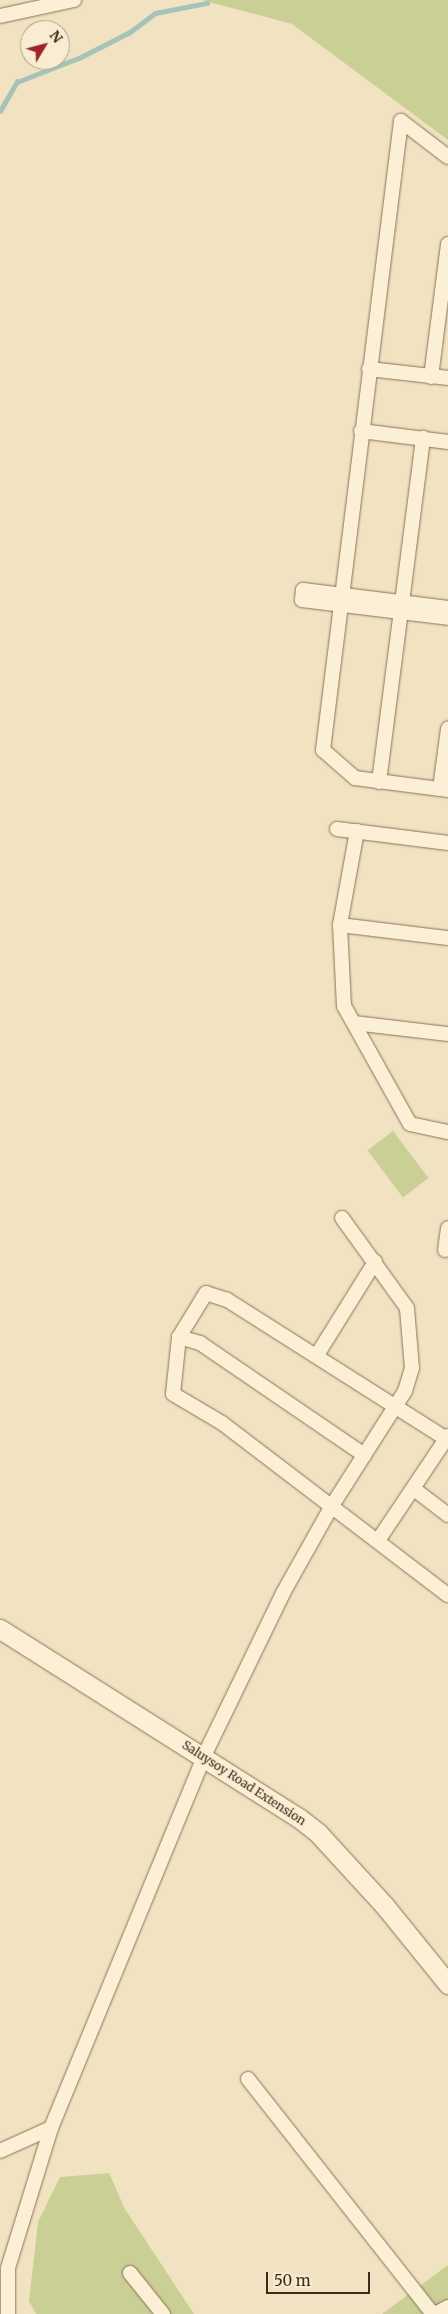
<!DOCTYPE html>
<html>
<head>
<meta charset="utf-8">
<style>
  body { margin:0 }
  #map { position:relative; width:448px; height:2314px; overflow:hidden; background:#f1e2c1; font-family:Merriweather,serif }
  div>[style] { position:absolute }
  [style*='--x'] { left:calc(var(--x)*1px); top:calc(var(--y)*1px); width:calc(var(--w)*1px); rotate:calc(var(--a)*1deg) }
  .green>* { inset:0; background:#cad095; transform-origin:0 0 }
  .stream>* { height:4.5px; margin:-2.25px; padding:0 2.25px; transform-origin:2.25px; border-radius:2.25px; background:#a4c3b9 }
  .roads { filter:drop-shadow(0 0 1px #8c7258) drop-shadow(0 0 1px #8c7258) }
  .street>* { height:14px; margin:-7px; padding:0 7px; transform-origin:7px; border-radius:7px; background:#fbefd5 }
  .secondary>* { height:19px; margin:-9.5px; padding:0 9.5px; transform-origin:9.5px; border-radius:9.5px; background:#fbefd5 }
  span { translate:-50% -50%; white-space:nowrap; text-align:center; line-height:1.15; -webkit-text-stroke:4.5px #f8ecd2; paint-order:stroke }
  .street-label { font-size:12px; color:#3b2b1d }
  .north { position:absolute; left:20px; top:20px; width:50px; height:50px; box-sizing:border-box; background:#f8ecd2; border:1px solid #ac9f8a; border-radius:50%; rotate:53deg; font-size:14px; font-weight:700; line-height:20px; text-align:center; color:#3b2b1d }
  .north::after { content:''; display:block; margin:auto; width:18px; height:22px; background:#9f2427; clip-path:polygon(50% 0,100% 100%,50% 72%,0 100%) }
  .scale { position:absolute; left:266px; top:2272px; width:104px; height:22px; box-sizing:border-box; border:2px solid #3b2b1d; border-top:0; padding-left:6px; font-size:15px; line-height:18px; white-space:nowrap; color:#3b2b1d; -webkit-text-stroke:4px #f8ecd2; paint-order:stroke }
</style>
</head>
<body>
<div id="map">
  <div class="green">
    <i style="clip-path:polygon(202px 0,448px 0,448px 140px,292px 24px)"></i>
    <i style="left:393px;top:1131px;width:59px;height:32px;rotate:53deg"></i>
    <i style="clip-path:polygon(109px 2173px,125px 2209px,194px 2314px,36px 2314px,29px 2301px,38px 2222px,60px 2177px)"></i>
    <i style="clip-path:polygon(448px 2265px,448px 2314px,382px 2314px)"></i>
  </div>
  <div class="stream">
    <i style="--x:0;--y:111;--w:34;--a:-60"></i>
    <i style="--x:17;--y:82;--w:69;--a:-21.3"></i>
    <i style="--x:81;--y:57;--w:55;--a:-27"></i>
    <i style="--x:130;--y:32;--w:31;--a:-37"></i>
    <i style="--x:155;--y:13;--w:53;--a:-10.9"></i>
  </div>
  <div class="roads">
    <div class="street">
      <i style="--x:0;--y:16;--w:76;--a:-12.2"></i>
      <i style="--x:401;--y:121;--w:634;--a:97.07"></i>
      <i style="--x:323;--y:750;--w:43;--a:41.2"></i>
      <i style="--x:355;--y:778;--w:94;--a:7.4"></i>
      <i style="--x:401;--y:121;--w:59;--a:37.5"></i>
      <i style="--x:369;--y:369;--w:80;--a:6.5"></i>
      <i style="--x:431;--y:377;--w:134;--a:-82.7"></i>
      <i style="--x:361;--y:431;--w:88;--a:7.2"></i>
      <i style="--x:448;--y:608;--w:146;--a:-172.9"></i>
      <i style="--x:303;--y:590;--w:10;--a:96"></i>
      <i style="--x:302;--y:600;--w:147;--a:7"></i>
      <i style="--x:379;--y:782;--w:347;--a:-82.7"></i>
      <i style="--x:440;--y:789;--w:61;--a:-82.4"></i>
      <i style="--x:337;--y:829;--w:112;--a:7.2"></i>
      <i style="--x:357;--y:831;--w:96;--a:100.3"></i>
      <i style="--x:340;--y:925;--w:81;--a:87.2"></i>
      <i style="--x:344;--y:1006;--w:135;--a:60.8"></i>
      <i style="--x:410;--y:1124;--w:39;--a:12"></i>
      <i style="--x:340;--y:925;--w:109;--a:6.9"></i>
      <i style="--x:354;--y:1023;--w:95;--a:6.7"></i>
      <i style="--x:445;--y:1250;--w:22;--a:-82"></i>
      <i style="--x:179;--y:1337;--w:22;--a:16"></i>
      <i style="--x:200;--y:1343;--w:199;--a:34.3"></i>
      <i style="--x:317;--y:1355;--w:110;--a:-58.1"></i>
      <i style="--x:448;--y:1440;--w:262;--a:-147.6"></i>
      <i style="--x:227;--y:1300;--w:22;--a:-162"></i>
      <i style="--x:206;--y:1293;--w:52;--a:121.5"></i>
      <i style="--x:179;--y:1337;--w:57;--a:96"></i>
      <i style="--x:173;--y:1394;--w:57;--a:30.6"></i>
      <i style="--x:222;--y:1423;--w:284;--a:37.3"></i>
      <i style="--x:414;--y:1489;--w:43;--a:37.4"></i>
      <i style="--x:379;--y:1539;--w:124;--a:-56.2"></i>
      <i style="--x:248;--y:2079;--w:299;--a:51.8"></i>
      <i style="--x:0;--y:2151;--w:56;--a:-24.3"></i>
      <i style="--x:130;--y:2273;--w:53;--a:51.2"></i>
      <i style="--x:8;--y:2314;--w:46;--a:-90"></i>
      <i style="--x:8;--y:2268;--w:146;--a:-72.9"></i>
      <i style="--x:51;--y:2128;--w:402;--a:-67.6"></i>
      <i style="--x:204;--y:1756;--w:181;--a:-64.1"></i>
      <i style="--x:283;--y:1593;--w:102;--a:-60.7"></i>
      <i style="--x:333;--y:1504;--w:134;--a:-57.5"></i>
      <i style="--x:405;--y:1391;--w:24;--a:-73"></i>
      <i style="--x:412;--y:1368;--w:60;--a:-94.8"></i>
      <i style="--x:407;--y:1308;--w:111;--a:-125.8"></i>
      <i style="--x:435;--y:2314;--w:15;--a:-28"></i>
    </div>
    <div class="secondary">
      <i style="--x:0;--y:1629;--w:354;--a:32.3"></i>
      <i style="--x:299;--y:1818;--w:24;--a:38"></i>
      <i style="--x:318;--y:1833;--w:98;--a:47.5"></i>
      <i style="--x:384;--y:1905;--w:102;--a:51"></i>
    </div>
  </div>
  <div class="street-label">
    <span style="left:244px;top:1783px;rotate:33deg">Saluysoy Road Extension</span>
  </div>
  <div class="north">N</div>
  <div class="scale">50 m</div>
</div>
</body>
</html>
